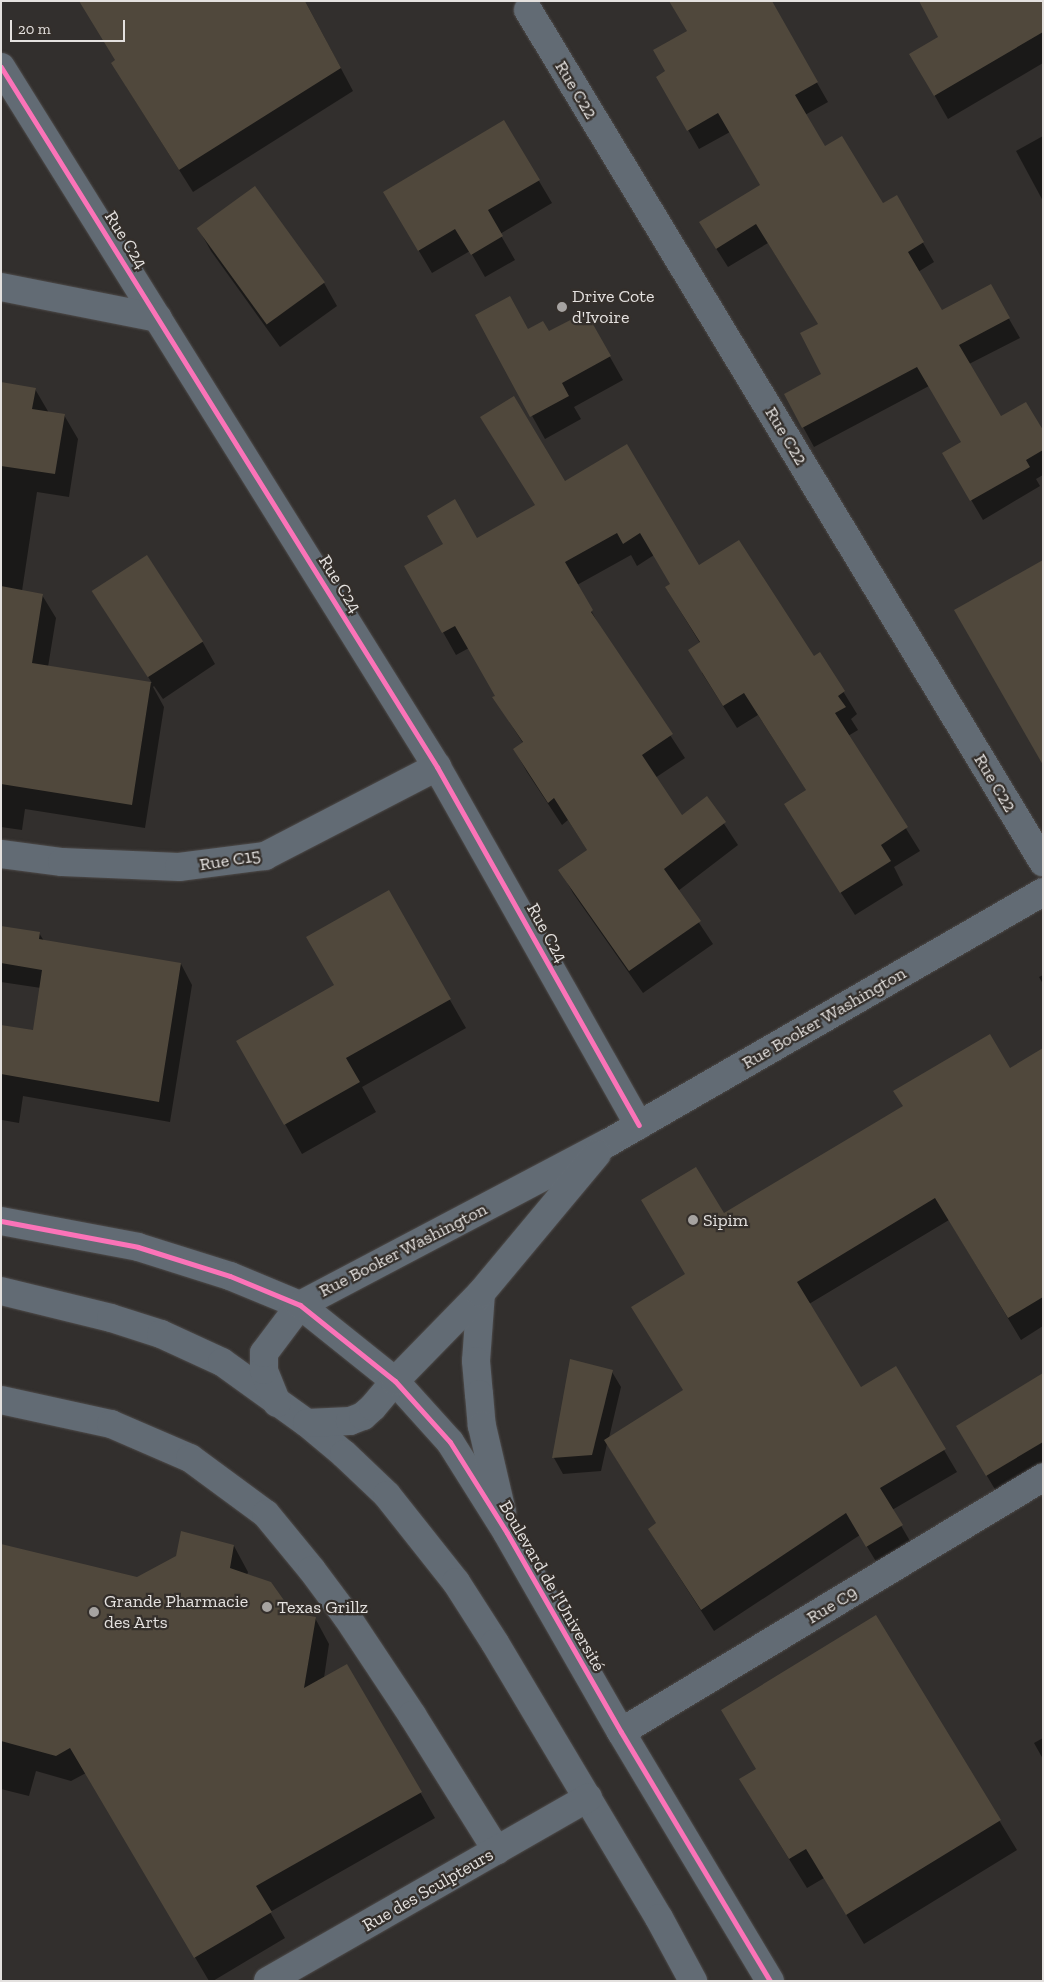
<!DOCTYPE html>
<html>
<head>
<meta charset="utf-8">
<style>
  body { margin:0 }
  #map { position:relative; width:1044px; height:1982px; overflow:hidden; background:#322f2d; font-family:"Zilla Slab",serif }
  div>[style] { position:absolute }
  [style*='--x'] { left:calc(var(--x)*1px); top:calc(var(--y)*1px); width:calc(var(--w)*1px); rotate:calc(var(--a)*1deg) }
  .shadow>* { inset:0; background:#0007 }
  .building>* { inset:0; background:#50483c; transform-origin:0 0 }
  .roads { filter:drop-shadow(0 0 1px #4e4b4a) drop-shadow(0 0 1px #4e4b4a) }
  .minor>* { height:28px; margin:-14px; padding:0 14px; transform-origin:14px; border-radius:14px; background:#626b74 }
  .cycleway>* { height:5px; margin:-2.5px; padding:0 2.5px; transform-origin:2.5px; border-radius:2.5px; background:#fb73b8 }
  .dots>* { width:14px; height:14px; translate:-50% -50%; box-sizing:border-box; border:2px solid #342f2b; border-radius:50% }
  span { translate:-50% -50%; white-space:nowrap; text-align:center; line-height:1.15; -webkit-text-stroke:4.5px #342f2b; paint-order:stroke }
  .street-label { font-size:18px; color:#e4e1df }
  .poi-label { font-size:18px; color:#e4e1df }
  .left { translate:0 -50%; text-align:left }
  .frame { position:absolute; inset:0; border:2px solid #e4e1df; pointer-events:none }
  .scale { position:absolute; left:10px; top:20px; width:115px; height:22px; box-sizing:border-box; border:2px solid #e4e1df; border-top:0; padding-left:6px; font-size:15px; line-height:18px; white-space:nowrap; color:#e4e1df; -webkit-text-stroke:4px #342f2b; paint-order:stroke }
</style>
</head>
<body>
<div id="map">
  <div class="shadow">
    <i style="clip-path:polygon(305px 1px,353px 91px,193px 192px,126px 86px)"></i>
    <i style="clip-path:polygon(770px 1px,828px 102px,805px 115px,824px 148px,882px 204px,896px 196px,934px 262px,918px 272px,942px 311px,1001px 305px,1020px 338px,969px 364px,1001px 418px,1043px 433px,1043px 475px,1036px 479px,1040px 486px,983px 520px,944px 454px,963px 442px,929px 386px,814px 447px,785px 394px,823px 374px,819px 325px,768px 243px,728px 267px,712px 242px,761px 186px,730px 132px,699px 149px,658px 77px)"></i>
    <i style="clip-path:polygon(1043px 1px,1043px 63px,948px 119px,911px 54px,940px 37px)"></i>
    <i style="clip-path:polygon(504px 122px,552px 203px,500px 234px,515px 260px,485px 277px,470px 251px,432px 273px,384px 192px)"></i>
    <i style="clip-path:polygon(1043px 136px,1043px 201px,1016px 151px)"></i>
    <i style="clip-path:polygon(198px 228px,324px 283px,337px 306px,280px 347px,211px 251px)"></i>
    <i style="clip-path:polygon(585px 313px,623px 380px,574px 407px,581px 419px,545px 439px,476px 316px,528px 330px,549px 333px)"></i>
    <i style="clip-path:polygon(1px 383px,35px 389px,49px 413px,64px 415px,78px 439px,69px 497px,37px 492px,22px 591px,42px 595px,56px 618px,48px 667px,152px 683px,94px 592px,202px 641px,215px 664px,163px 699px,154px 686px,153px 687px,164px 707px,145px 828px,25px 809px,22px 830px,1px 827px)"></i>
    <i style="clip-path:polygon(564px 483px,699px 567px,814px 658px,820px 654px,857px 714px,851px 719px,858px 730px,848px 736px,920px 851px,894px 867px,903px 885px,855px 915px,799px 827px,807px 791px,758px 715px,737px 728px,702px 673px,700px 643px,666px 588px,672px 584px,654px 555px,637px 566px,631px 555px,577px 585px,604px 634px,685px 758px,655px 778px,681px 816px,707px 798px,738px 845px,678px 891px,713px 944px,643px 993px,573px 893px,560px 870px,588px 851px,568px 820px,562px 825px,527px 772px,514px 749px,523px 743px,494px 698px,496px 696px,469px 648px,456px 655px,406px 567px,477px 540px,536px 506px)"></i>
    <i style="clip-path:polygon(388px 892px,466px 1028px,362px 1087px,376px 1112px,302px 1154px,238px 1041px,335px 986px)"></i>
    <i style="clip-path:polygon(1px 927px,39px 933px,44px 941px,181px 964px,192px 985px,170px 1122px,23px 1096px,19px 1123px,2px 1120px,1px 1122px,1px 1027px,34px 1031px,41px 988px,1px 982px)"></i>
    <i style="clip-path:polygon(1043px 975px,1043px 984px,1039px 977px)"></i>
    <i style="clip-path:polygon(1043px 1050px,1043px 1326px,1021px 1340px,949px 1220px,809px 1304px,860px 1388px,944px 1450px,957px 1472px,892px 1510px,914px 1548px,880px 1568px,860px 1535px,714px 1631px,649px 1530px,657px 1524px,607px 1444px,601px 1471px,563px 1474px,554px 1458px,571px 1360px,612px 1372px,621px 1387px,609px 1438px,684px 1391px,686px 1274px,724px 1215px,1010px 1069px)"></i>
    <i style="clip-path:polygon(1043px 1391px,1043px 1463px,996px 1491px,957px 1426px)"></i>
    <i style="clip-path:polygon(1px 1545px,137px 1578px,234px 1546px,248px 1572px,247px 1575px,292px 1614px,315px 1618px,329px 1644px,324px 1678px,347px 1665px,435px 1818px,270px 1912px,285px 1938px,213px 1981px,209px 1981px,86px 1773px,71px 1781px,36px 1771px,29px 1796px,1px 1789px)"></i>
    <i style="clip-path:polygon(876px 1617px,1017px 1850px,864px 1944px,824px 1878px,807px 1888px,758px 1809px,757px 1770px)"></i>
    <i style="clip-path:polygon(1043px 1738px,1043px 1759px,1034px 1743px)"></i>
  </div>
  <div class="building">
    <i style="clip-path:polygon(79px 1px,305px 1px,341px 68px,179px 170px,111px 63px,115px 60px)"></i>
    <i style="clip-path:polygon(669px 1px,772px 1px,818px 82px,795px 95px,825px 146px,842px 136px,883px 203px,897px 195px,924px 242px,908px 252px,942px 310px,991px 284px,1010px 318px,959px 345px,1001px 416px,1026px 402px,1043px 430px,1043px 450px,1026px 460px,1030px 467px,970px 501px,942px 453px,961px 442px,917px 367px,802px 428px,784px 394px,821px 374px,800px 333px,818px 324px,756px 224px,716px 249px,699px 222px,760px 185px,718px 113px,687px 131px,656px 77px,665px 71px,653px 50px,687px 31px)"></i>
    <i style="clip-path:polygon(919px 1px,1043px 1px,1043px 32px,934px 96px,909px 54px,938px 37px)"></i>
    <i style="clip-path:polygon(504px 120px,540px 180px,488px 210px,503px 236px,471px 255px,455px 229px,418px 251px,383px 192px)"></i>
    <i style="left:255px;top:186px;width:119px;height:72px;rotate:54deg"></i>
    <i style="clip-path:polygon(510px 296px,528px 329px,543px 321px,549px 331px,586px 312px,611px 356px,562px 383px,569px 396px,530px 417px,475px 315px)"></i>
    <i style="clip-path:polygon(1px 382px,36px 388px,32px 409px,65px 414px,55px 474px,1px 466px)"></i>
    <i style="clip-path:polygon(514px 396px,565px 481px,627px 444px,699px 565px,739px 540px,814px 656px,820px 652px,845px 691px,838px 696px,846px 707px,835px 713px,908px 827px,881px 845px,891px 861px,840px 893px,784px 804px,806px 790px,744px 693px,723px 706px,688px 650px,700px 642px,665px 587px,670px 584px,640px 533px,623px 544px,617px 533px,565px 562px,593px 610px,591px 612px,673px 734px,642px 755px,682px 815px,707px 796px,726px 822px,664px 869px,701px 921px,629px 971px,558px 870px,587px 850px,554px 798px,548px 803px,513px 749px,523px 742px,492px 697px,495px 696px,455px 626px,442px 633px,404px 566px,443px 544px,427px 516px,455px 499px,477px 538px,535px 505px,480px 417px)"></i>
    <i style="left:147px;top:555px;width:103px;height:66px;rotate:57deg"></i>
    <i style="clip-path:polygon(1043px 560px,1043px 765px,954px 610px)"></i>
    <i style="clip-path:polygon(1px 586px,43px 594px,32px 663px,151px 682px,132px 805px,1px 784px)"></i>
    <i style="clip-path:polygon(389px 890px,451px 999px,346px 1058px,360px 1082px,284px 1125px,236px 1041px,334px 985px,306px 937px)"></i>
    <i style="clip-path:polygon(1px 926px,40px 932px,39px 939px,181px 963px,159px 1102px,1px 1074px,1px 1025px,33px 1030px,42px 970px,1px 963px)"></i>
    <i style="clip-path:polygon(990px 1034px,1010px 1068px,1043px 1048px,1043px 1297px,1008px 1318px,935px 1198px,797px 1282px,861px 1387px,896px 1366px,946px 1449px,880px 1488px,903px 1525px,866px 1547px,846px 1513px,701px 1610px,648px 1529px,656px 1523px,604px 1440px,683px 1390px,631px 1307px,685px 1274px,641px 1200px,696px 1167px,724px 1213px,903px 1106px,893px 1091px)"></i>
    <i style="clip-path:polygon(570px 1359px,613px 1370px,592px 1455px,552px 1458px)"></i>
    <i style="clip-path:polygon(1043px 1373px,1043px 1442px,986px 1476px,956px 1426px)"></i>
    <i style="clip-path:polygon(181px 1531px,234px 1545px,230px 1568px,271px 1582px,293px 1613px,316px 1617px,304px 1688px,347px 1664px,422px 1792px,256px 1886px,272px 1912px,194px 1958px,70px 1748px,56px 1756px,1px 1741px,1px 1544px,137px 1577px,176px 1556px)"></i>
    <i style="clip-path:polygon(876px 1615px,1001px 1820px,846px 1915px,806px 1849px,789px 1859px,739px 1779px,756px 1769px,721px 1710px)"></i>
  </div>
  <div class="roads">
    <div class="minor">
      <i style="--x:528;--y:10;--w:996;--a:58.85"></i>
      <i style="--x:1;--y:67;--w:825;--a:58.08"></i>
      <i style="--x:437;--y:767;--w:411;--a:60.6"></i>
      <i style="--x:1;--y:287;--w:160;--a:11.2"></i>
      <i style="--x:1;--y:854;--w:62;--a:7.5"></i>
      <i style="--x:62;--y:862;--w:117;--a:2.4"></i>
      <i style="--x:179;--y:867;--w:87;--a:-7.3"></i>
      <i style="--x:265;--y:856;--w:194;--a:-27.4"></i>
      <i style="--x:1;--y:1221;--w:139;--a:10.7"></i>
      <i style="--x:138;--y:1247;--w:96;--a:17.5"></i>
      <i style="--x:230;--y:1276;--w:76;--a:22.5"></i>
      <i style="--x:300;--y:1305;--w:122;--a:38.7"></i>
      <i style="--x:395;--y:1381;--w:82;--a:48"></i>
      <i style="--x:450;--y:1442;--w:107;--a:57.9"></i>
      <i style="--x:507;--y:1533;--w:229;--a:60.2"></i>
      <i style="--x:621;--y:1732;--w:290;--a:59.1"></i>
      <i style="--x:1;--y:1291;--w:113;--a:13.8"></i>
      <i style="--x:111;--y:1318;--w:52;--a:17.7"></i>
      <i style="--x:161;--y:1334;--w:67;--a:24.7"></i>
      <i style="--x:222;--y:1362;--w:105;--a:35.7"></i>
      <i style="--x:307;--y:1423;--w:48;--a:40"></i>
      <i style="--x:344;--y:1454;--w:59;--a:43.6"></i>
      <i style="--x:387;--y:1495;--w:111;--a:51.6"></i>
      <i style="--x:456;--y:1582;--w:72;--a:57.4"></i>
      <i style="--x:495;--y:1643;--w:320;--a:59.2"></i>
      <i style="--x:659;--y:1918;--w:72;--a:61.6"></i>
      <i style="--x:481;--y:1293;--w:68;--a:94.2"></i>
      <i style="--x:476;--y:1361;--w:33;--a:85"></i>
      <i style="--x:479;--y:1394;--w:32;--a:85"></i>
      <i style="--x:482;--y:1426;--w:88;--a:76.9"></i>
      <i style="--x:1;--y:1400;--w:113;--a:12.3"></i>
      <i style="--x:111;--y:1424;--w:86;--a:23.3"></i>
      <i style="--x:190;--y:1458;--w:94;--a:36.4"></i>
      <i style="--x:266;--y:1514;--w:72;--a:50.6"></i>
      <i style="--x:312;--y:1570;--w:59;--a:53.3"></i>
      <i style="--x:347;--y:1617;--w:118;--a:56.4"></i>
      <i style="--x:412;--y:1715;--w:160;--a:58"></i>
      <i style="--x:277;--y:1403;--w:35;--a:-112"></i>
      <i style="--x:264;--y:1370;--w:17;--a:-90"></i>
      <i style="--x:264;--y:1353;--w:60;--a:-53.1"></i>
      <i style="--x:300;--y:1305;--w:346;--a:-27.8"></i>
      <i style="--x:606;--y:1144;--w:504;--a:-29.97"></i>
      <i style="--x:307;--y:1423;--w:43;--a:-2.7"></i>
      <i style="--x:350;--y:1421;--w:14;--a:-21"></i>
      <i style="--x:363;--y:1416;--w:13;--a:-42"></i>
      <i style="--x:373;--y:1407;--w:34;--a:-50"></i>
      <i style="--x:395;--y:1381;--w:123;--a:-45.7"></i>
      <i style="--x:481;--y:1293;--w:181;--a:-50.2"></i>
      <i style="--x:621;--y:1732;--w:493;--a:-31.1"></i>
      <i style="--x:268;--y:1981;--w:369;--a:-29.8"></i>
    </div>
  </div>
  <div class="cycleway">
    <i style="--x:1;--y:67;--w:825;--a:58.08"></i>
    <i style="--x:437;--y:767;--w:411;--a:60.6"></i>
    <i style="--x:1;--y:1221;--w:139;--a:10.7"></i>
    <i style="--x:138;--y:1247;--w:96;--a:17.5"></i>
    <i style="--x:230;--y:1276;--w:76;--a:22.5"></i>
    <i style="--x:300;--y:1305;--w:122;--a:38.7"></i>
    <i style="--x:395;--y:1381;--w:82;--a:48"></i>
    <i style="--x:450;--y:1442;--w:107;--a:57.9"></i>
    <i style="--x:507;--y:1533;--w:229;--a:60.2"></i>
    <i style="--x:621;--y:1732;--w:290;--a:59.1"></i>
  </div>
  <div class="dots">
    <i style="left:562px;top:307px;background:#a6a3a1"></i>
    <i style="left:693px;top:1220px;background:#a6a3a1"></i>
    <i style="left:267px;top:1607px;background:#a6a3a1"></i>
    <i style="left:94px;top:1612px;background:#a6a3a1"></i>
  </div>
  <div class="street-label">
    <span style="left:576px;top:90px;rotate:59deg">Rue C22</span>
    <span style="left:126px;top:240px;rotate:58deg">Rue C24</span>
    <span style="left:786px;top:436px;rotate:59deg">Rue C22</span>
    <span style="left:340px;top:584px;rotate:58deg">Rue C24</span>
    <span style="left:995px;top:783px;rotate:59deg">Rue C22</span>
    <span style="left:230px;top:860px;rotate:-9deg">Rue C15</span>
    <span style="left:547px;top:933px;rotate:61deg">Rue C24</span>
    <span style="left:824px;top:1018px;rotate:-30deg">Rue Booker Washington</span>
    <span style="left:403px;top:1250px;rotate:-27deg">Rue Booker Washington</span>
    <span style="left:552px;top:1586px;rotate:60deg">Boulevard de l'Université</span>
    <span style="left:832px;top:1605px;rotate:-31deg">Rue C9</span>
    <span style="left:428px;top:1890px;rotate:-30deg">Rue des Sculpteurs</span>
  </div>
  <div class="poi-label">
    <span class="left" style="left:572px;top:307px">Drive Cote<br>d'Ivoire</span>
    <span class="left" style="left:703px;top:1220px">Sipim</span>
    <span class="left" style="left:104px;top:1612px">Grande Pharmacie<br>des Arts</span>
    <span class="left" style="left:277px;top:1607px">Texas Grillz</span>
  </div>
  <div class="frame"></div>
  <div class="scale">20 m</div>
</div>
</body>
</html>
